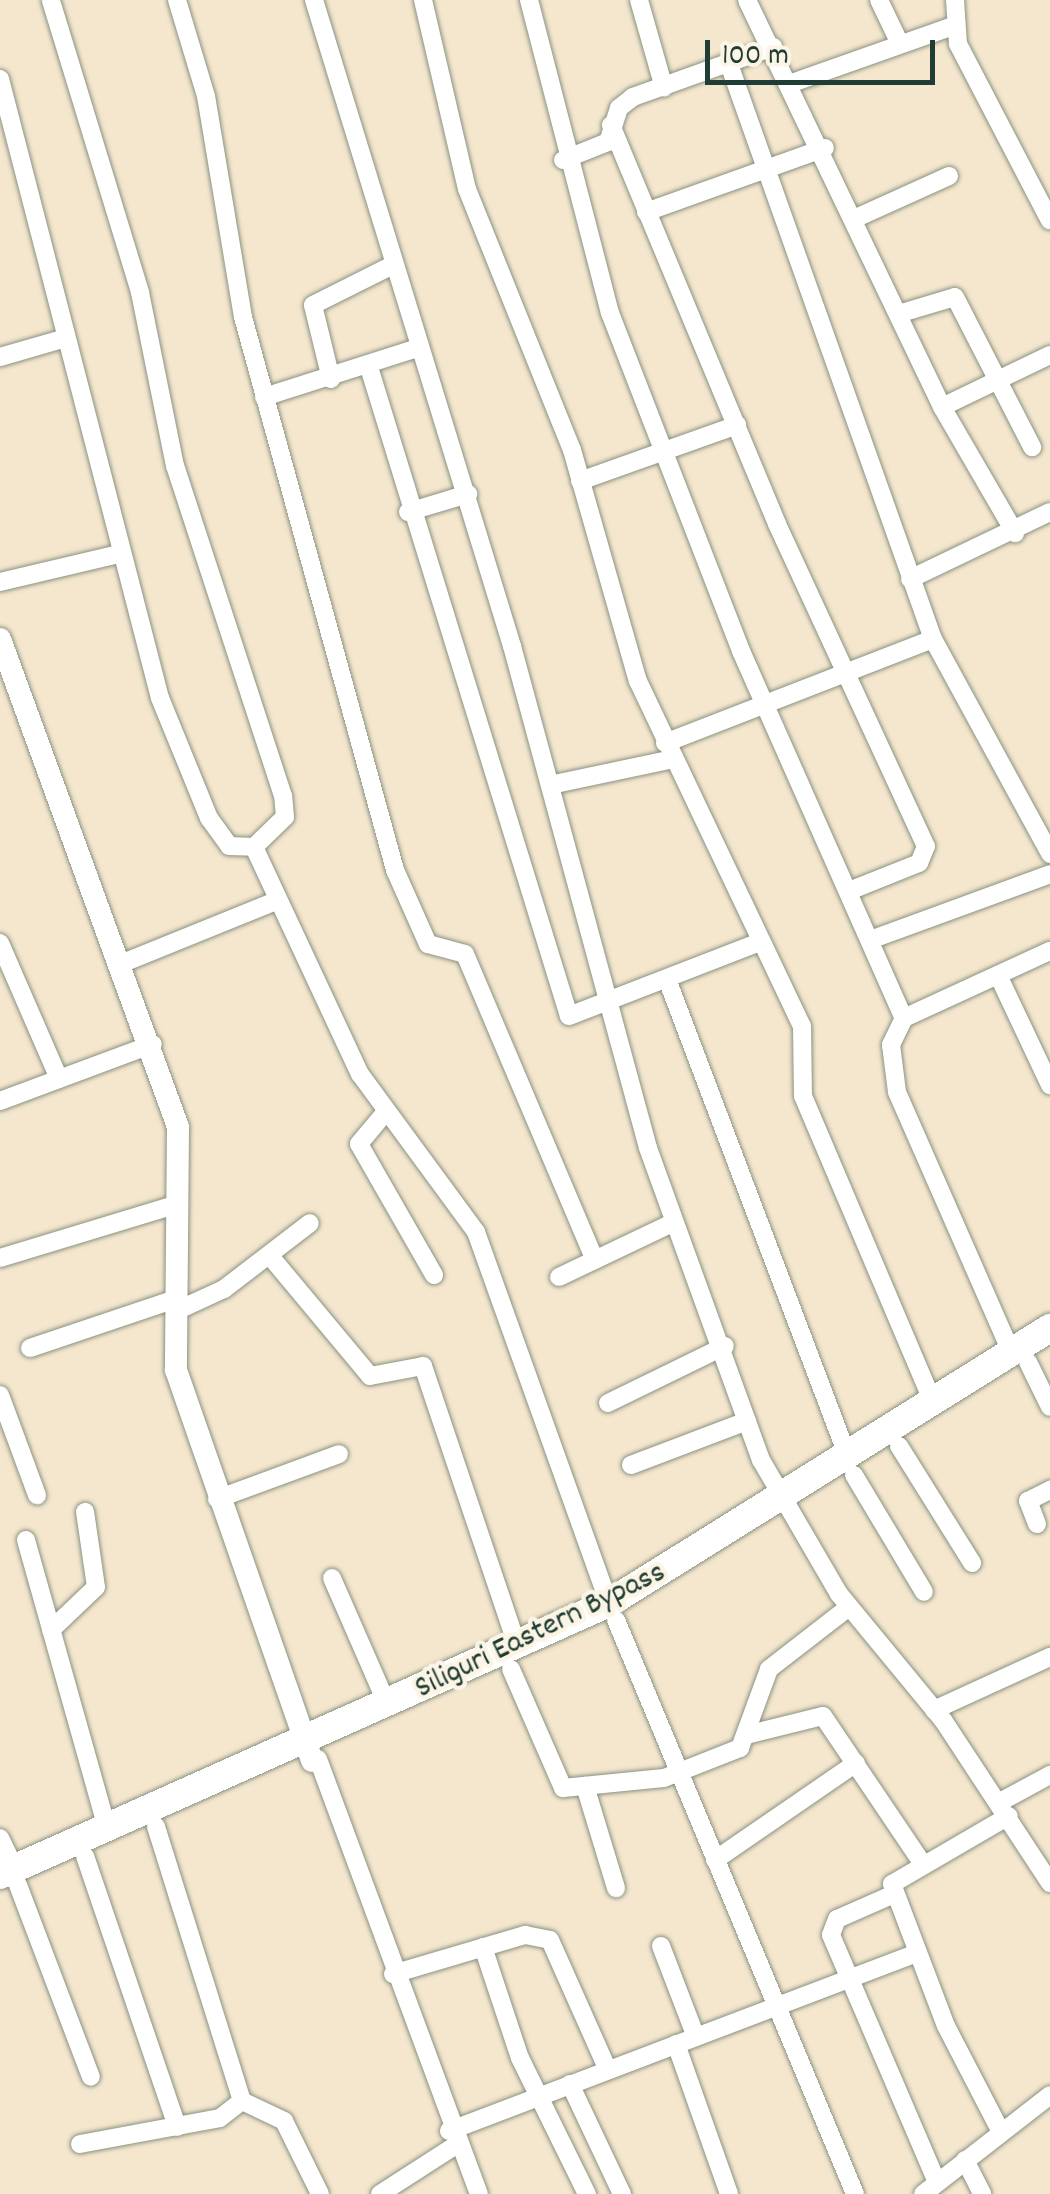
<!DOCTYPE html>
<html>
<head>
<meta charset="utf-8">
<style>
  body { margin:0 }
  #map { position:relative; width:1050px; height:2194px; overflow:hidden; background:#f5e7ce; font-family:Dekko,sans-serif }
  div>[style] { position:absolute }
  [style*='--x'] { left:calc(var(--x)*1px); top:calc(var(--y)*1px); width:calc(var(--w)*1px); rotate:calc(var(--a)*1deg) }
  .roads { filter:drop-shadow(0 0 2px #8a9281) drop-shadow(0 0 2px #8a9281) }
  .minor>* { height:18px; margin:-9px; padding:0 9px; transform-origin:9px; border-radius:9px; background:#fff }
  .tertiary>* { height:22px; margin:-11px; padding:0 11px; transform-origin:11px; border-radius:11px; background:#fff }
  .primary>* { height:28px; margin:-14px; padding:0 14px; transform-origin:14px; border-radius:14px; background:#fff }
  span { translate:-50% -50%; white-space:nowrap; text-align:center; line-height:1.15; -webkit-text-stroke:9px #fcf5e5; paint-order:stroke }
  .street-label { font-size:32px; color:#1f3d34 }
  .scale { position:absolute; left:705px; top:40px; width:230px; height:45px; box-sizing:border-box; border:5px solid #1f3d34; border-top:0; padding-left:12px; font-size:30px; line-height:35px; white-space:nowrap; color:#1f3d34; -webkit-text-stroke:8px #fcf5e5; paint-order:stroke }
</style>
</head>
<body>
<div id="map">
  <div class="roads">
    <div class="minor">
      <i style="--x:177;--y:0;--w:100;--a:73.2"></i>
      <i style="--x:206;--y:96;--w:224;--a:80.5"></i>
      <i style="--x:243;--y:317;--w:574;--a:74.63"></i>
      <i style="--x:395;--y:870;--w:81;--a:66"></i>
      <i style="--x:428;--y:944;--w:38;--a:15"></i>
      <i style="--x:465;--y:954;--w:332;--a:67"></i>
      <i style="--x:314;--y:0;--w:676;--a:72.96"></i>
      <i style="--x:512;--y:646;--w:520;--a:74.84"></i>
      <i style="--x:648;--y:1148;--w:332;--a:70.1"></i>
      <i style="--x:761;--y:1460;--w:155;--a:59.8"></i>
      <i style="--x:839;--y:1594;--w:163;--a:50.5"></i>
      <i style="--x:943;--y:1720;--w:195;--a:56.7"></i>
      <i style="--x:423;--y:0;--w:194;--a:76.9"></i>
      <i style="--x:467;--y:189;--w:281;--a:68.1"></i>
      <i style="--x:572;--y:450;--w:240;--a:74.1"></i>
      <i style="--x:638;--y:681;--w:382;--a:64.6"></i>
      <i style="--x:802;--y:1026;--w:70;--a:89.2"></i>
      <i style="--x:803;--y:1096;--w:335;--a:67"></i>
      <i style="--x:529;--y:0;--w:323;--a:75.5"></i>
      <i style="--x:610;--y:313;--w:362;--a:68.8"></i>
      <i style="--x:741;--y:651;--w:402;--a:66.1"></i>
      <i style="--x:904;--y:1018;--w:30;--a:116"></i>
      <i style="--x:891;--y:1045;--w:47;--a:82.7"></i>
      <i style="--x:897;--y:1092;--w:286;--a:66.3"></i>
      <i style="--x:639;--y:0;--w:91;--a:74.1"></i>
      <i style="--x:747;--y:0;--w:451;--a:64.4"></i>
      <i style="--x:942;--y:407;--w:146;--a:59.9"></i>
      <i style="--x:879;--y:0;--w:49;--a:64.5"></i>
      <i style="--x:955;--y:0;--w:44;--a:86.1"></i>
      <i style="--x:958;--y:44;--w:199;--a:62.5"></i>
      <i style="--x:729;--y:64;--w:610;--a:70.47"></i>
      <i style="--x:933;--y:639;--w:245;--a:61.4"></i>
      <i style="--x:0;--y:79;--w:639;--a:75.51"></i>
      <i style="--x:160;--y:698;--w:130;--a:67.8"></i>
      <i style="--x:209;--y:818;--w:34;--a:54"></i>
      <i style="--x:229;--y:846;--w:25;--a:2"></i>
      <i style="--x:254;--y:847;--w:43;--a:-44.1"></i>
      <i style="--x:285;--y:817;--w:21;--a:-95"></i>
      <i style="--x:283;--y:796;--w:347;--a:-108.1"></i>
      <i style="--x:175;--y:466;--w:177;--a:-101.4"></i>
      <i style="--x:140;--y:292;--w:305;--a:-107"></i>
      <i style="--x:792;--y:83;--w:171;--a:-19.5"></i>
      <i style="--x:611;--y:125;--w:432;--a:67.4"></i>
      <i style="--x:777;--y:524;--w:355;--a:65.2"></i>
      <i style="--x:926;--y:846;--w:18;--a:112"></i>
      <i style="--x:919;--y:863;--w:75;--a:158.2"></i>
      <i style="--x:563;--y:160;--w:48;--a:-21.8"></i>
      <i style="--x:608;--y:142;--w:36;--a:-72"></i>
      <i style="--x:619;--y:108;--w:18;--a:-38"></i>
      <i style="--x:633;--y:97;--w:149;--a:-19.7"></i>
      <i style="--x:646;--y:212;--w:190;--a:-19.7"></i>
      <i style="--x:856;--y:218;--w:102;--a:-24.3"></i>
      <i style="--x:898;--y:314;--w:59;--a:-16.6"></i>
      <i style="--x:955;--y:297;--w:169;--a:62.8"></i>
      <i style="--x:0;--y:357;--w:69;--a:-16.1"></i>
      <i style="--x:368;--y:364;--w:682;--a:72.87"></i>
      <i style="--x:569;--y:1016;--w:205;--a:-21.2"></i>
      <i style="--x:331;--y:379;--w:76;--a:-103.7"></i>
      <i style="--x:313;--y:305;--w:89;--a:-26.6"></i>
      <i style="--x:264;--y:397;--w:162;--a:-17.7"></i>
      <i style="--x:942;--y:407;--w:120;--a:-25.7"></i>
      <i style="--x:580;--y:481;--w:167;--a:-19.6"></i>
      <i style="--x:408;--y:512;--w:63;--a:-16.7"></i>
      <i style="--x:910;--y:579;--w:155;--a:-25.6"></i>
      <i style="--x:0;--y:582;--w:121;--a:-13.3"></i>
      <i style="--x:665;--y:743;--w:287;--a:-21.2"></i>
      <i style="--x:550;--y:785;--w:126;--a:-11.9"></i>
      <i style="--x:254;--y:847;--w:251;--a:65"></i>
      <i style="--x:360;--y:1074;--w:196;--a:53.7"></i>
      <i style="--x:476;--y:1232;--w:394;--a:70.3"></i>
      <i style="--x:870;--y:940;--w:192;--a:-20.1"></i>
      <i style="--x:0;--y:943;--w:148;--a:66.5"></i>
      <i style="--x:123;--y:963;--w:165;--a:-22.1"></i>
      <i style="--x:998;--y:975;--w:122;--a:64.7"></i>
      <i style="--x:667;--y:979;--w:514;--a:69.27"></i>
      <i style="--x:904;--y:1018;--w:161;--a:-24.7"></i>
      <i style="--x:0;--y:1101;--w:163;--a:-20.4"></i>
      <i style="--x:384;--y:1114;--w:39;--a:130"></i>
      <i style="--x:359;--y:1144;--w:151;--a:60.2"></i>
      <i style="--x:270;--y:1256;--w:156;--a:50.2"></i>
      <i style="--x:370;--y:1376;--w:54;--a:-10.7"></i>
      <i style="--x:423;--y:1366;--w:294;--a:71.4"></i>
      <i style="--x:0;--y:1258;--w:186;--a:-16.9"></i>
      <i style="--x:559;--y:1277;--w:125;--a:-25.5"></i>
      <i style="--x:176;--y:1311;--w:53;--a:-24.6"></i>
      <i style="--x:224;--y:1289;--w:108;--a:-37.5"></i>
      <i style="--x:30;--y:1348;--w:154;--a:-18.6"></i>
      <i style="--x:1028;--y:1362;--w:50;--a:63.9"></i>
      <i style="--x:0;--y:1395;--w:107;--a:69.7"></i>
      <i style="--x:608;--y:1403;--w:130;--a:-26"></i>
      <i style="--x:899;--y:1446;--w:138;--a:58"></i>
      <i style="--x:631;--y:1465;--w:124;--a:-20.8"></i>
      <i style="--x:854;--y:1475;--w:136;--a:59.1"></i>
      <i style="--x:217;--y:1499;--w:130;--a:-20.2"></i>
      <i style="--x:1037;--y:1524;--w:25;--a:-111"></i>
      <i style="--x:1028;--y:1501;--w:25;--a:-27"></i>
      <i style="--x:26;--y:1540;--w:300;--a:74.3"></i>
      <i style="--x:332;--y:1578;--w:140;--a:66.4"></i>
      <i style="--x:616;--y:1620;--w:622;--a:67.39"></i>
      <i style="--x:51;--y:1630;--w:62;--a:-43.7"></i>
      <i style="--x:96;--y:1587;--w:76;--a:-98.3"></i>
      <i style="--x:511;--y:1669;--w:130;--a:66.4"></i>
      <i style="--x:563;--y:1788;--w:101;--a:-5.7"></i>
      <i style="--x:664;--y:1778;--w:82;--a:-21.5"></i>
      <i style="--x:740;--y:1748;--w:84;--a:-69.8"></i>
      <i style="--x:769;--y:1669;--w:101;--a:-37.8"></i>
      <i style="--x:934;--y:1710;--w:128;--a:-24.6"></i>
      <i style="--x:746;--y:1735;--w:79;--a:-13.9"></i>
      <i style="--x:823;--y:1716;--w:177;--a:56"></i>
      <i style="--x:318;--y:1759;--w:464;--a:69.7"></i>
      <i style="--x:585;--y:1786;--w:107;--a:73.1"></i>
      <i style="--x:1000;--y:1802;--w:57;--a:-28.4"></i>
      <i style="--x:0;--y:1838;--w:34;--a:64"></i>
      <i style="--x:85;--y:1856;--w:286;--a:71.2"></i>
      <i style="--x:715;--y:1860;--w:171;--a:-34.5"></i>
      <i style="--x:18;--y:1885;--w:205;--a:69.2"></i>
      <i style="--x:894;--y:1894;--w:62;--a:156.3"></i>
      <i style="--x:837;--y:1919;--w:17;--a:111"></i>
      <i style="--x:831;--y:1935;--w:269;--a:66.8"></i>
      <i style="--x:661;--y:1946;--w:97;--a:69"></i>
      <i style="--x:483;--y:1947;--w:117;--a:71.6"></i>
      <i style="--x:520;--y:2058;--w:152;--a:63.8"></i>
      <i style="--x:393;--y:1974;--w:138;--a:-16.5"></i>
      <i style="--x:525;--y:1935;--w:25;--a:11"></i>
      <i style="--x:550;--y:1940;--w:140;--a:66"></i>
      <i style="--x:676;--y:2044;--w:159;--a:70.5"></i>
      <i style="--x:570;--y:2084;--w:122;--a:64.7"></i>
      <i style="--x:242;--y:2101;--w:47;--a:25.5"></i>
      <i style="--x:284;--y:2121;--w:81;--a:63.7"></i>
      <i style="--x:449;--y:2131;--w:501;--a:-20.82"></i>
      <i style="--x:1001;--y:2132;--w:119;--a:-117.4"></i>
      <i style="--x:946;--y:2026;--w:152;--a:-110.8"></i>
      <i style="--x:892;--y:1884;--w:135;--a:-30.2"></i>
      <i style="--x:80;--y:2144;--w:142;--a:-10.5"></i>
      <i style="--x:220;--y:2118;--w:28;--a:-38"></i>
      <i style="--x:242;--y:2101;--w:288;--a:-107.4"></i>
      <i style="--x:965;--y:2160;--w:38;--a:63"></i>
      <i style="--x:380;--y:2194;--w:90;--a:-32.8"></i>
      <i style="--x:923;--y:2194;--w:161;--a:-37.9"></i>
    </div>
    <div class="tertiary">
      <i style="--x:0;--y:639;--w:519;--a:69.96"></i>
      <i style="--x:178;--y:1127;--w:243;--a:90.5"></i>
      <i style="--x:176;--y:1370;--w:414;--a:70.8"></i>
    </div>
    <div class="primary">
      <i style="--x:0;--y:1875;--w:667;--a:-24.07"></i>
      <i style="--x:609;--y:1603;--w:520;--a:-31.95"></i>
    </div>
  </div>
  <div class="street-label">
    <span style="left:541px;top:1632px;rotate:-26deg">Siliguri Eastern Bypass</span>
  </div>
  <div class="scale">100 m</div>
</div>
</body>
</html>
